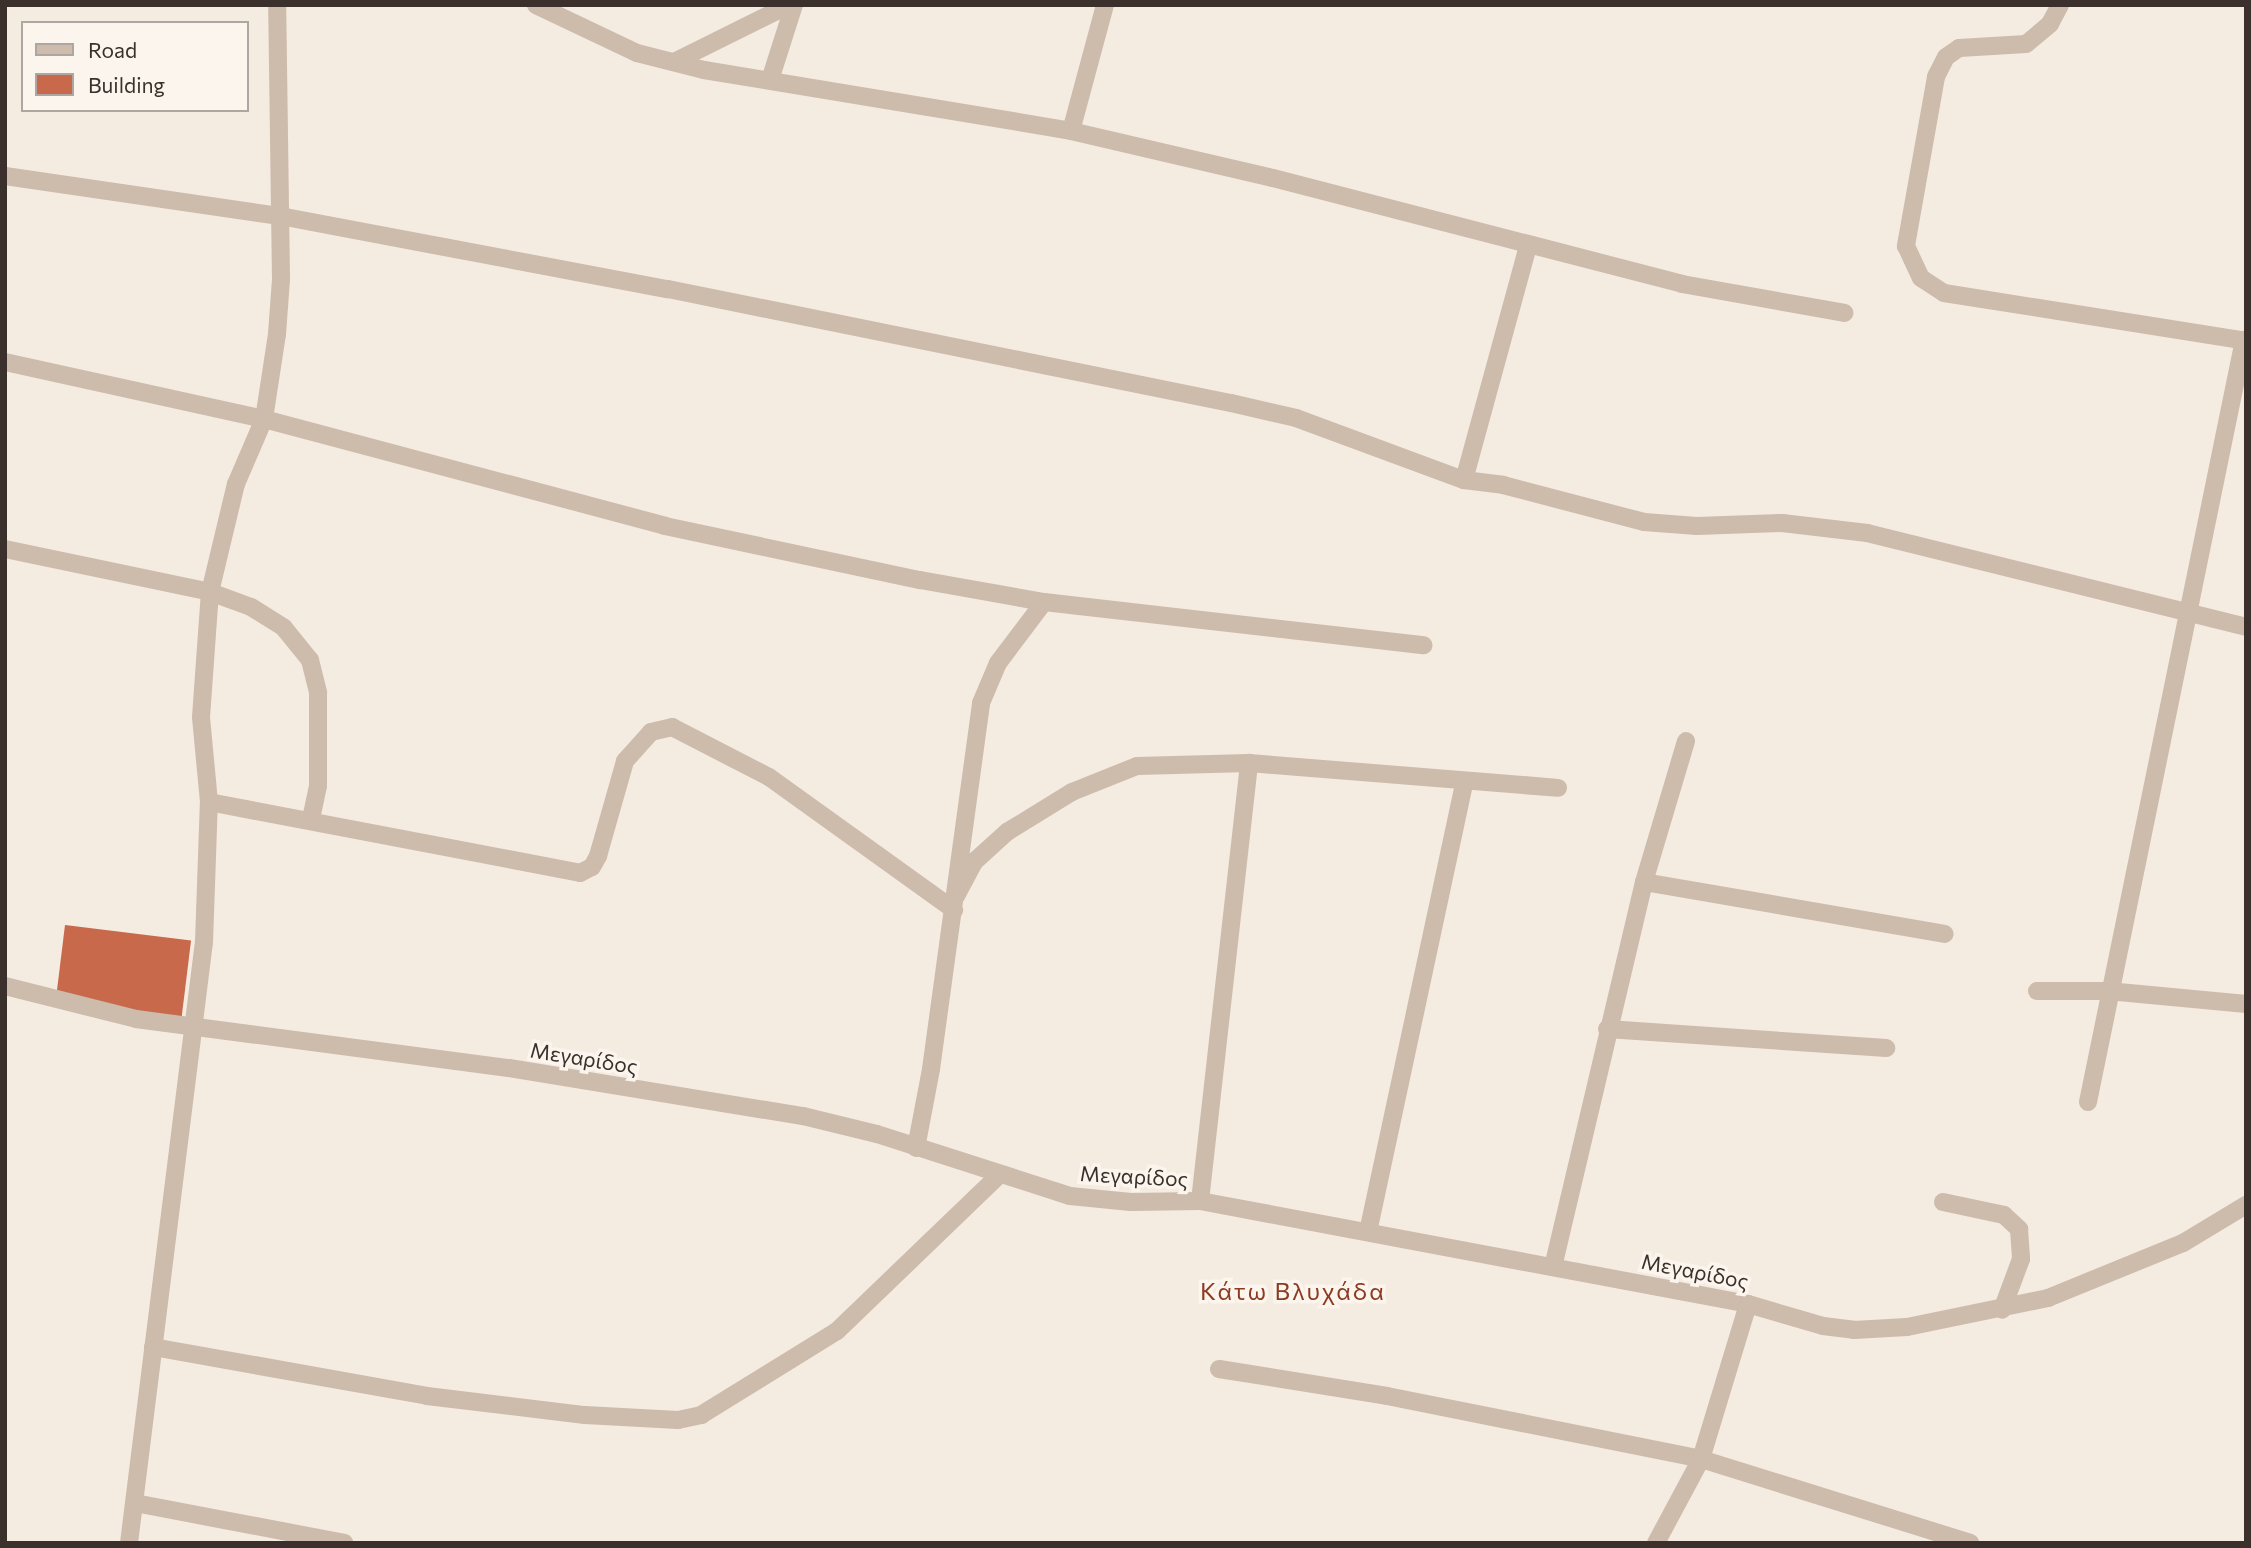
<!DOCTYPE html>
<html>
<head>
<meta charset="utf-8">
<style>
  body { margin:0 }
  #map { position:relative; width:2251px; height:1548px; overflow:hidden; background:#f4ebe1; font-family:Commissioner,sans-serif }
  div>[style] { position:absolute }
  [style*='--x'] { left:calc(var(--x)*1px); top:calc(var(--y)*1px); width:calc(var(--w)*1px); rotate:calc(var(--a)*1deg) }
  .building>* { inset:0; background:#c8694b; transform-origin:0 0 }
  .minor>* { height:18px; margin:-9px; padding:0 9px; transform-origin:9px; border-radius:9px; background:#cdbbac }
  span { translate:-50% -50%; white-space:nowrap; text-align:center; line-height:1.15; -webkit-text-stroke:7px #fbf5ee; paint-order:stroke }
  .street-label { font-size:21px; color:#3b302b }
  .quarter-label { font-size:24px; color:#8c3b22; letter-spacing:2px }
  .frame { position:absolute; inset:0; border:7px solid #3b302b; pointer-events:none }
  .legend { position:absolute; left:21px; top:21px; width:228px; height:91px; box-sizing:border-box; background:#fbf5ee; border:2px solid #aea6a0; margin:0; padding:9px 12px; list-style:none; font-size:21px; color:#3b302b }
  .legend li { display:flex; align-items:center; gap:14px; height:35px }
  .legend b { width:35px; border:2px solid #aea6a0 }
</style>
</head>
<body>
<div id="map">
  <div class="building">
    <i style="left:65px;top:925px;width:127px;height:77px;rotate:7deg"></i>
  </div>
  <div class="minor">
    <i style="--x:536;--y:5;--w:112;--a:25.4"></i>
    <i style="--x:637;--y:53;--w:69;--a:14.2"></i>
    <i style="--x:704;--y:70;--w:372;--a:9.4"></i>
    <i style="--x:1071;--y:131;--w:207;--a:13.1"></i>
    <i style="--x:1273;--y:178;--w:423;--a:14.5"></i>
    <i style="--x:1682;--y:284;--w:165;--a:10.1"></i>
    <i style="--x:2060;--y:5;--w:21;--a:118"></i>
    <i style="--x:2050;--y:24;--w:31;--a:140"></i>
    <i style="--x:2026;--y:44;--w:67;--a:176.6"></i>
    <i style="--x:1959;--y:48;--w:16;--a:145"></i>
    <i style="--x:1946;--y:57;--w:22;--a:117"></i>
    <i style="--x:1936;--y:77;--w:172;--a:100.1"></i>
    <i style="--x:1906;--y:246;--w:35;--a:65"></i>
    <i style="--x:1921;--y:278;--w:27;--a:33"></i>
    <i style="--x:1944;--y:293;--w:306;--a:9"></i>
    <i style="--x:674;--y:62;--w:128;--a:-26.4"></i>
    <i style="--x:770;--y:80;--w:79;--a:-72.3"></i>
    <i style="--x:1071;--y:131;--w:131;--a:-74.9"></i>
    <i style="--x:5;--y:176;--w:278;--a:8.3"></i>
    <i style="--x:280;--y:216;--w:395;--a:10.7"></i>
    <i style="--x:668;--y:289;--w:574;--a:11.45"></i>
    <i style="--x:1231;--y:403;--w:67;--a:13"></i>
    <i style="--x:1296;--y:418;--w:179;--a:20.3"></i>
    <i style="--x:1464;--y:480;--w:39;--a:7"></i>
    <i style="--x:1503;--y:485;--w:146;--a:14.7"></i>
    <i style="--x:1644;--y:522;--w:53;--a:4.3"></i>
    <i style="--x:1697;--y:526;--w:85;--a:-2"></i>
    <i style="--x:1782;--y:523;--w:86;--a:6.7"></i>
    <i style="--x:1867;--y:533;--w:390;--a:13.9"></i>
    <i style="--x:5;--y:362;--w:265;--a:12.4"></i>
    <i style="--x:264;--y:419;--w:415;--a:14.9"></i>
    <i style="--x:665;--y:526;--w:261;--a:12"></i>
    <i style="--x:920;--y:580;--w:126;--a:10.1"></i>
    <i style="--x:1044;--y:602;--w:382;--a:6.5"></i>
    <i style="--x:1464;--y:480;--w:243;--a:-74.7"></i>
    <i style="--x:5;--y:549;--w:209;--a:11.8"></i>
    <i style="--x:210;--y:592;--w:44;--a:20.1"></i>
    <i style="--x:251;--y:607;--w:39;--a:32"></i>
    <i style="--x:284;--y:628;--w:41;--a:50.9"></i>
    <i style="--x:310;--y:660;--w:34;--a:76"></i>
    <i style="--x:318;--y:693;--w:93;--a:90"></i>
    <i style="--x:318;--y:786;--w:35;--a:102"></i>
    <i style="--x:209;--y:802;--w:378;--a:10.8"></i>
    <i style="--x:580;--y:873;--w:13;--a:-27"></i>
    <i style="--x:592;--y:867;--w:13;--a:-61"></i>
    <i style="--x:598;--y:856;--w:99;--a:-74.1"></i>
    <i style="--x:625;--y:761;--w:39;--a:-48"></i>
    <i style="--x:651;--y:732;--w:22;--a:-13"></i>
    <i style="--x:672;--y:727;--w:109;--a:27.3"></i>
    <i style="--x:769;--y:777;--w:228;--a:35.7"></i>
    <i style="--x:1644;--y:882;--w:305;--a:9.8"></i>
    <i style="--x:956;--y:896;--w:40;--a:-62"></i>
    <i style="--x:975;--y:861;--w:43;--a:-42.2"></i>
    <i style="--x:1007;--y:832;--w:76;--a:-31.6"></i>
    <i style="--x:1072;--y:792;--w:70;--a:-21.8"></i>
    <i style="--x:1137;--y:766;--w:112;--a:-1.5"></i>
    <i style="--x:1249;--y:763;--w:310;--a:4.6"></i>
    <i style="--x:5;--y:986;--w:135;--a:14.1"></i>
    <i style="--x:136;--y:1019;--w:376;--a:7.5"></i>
    <i style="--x:509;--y:1068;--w:298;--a:9.3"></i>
    <i style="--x:803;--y:1116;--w:76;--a:13.7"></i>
    <i style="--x:877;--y:1134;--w:203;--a:17.8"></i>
    <i style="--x:1070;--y:1196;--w:61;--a:5.6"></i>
    <i style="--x:1131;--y:1202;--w:69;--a:-0.8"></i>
    <i style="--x:1200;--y:1201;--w:558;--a:10.64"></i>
    <i style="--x:1748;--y:1304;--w:78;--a:16.3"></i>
    <i style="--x:1823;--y:1326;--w:31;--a:7"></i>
    <i style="--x:1854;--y:1330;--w:53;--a:-3.2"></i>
    <i style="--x:1907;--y:1327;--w:144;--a:-11.6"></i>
    <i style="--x:2048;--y:1298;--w:146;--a:-22.2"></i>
    <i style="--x:2183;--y:1243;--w:74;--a:-31.1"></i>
    <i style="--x:2037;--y:991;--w:71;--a:0"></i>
    <i style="--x:2108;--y:991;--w:139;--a:5.4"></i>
    <i style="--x:1607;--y:1029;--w:280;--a:3.9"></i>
    <i style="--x:2088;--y:1102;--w:778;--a:-78.43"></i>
    <i style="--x:916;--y:1148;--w:80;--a:-79.2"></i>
    <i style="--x:931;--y:1069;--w:369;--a:-82.2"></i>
    <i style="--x:981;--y:703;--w:43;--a:-67"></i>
    <i style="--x:998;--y:663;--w:76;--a:-53"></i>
    <i style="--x:1200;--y:1201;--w:441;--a:-83.6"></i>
    <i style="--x:1943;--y:1202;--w:62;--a:12"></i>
    <i style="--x:2004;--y:1215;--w:21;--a:43"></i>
    <i style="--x:2019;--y:1229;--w:30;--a:86"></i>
    <i style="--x:2021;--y:1259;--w:54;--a:110.4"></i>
    <i style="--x:1368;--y:1232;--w:459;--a:-77.9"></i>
    <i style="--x:1553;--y:1267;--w:396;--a:-76.7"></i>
    <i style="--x:1644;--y:882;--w:147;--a:-73.4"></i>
    <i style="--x:153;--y:1347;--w:278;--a:10.1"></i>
    <i style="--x:427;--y:1396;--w:159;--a:6.9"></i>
    <i style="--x:585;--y:1415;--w:93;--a:3.1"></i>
    <i style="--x:678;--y:1420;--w:24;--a:-12"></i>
    <i style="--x:701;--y:1415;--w:160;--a:-31.7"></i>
    <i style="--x:837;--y:1331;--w:223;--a:-43.9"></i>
    <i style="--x:1219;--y:1369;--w:170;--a:9.1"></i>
    <i style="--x:1387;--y:1396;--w:320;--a:11.3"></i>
    <i style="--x:1701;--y:1459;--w:282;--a:17.3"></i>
    <i style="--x:135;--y:1503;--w:213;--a:10.8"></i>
    <i style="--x:129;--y:1543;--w:606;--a:-82.89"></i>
    <i style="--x:204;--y:942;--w:140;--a:-88"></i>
    <i style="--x:209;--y:802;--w:85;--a:-95.4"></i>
    <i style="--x:201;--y:717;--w:125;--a:-85.9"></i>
    <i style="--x:210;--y:592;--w:111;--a:-76.5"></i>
    <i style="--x:236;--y:484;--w:71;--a:-66.7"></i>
    <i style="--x:264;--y:419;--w:86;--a:-81.3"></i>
    <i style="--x:277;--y:334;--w:55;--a:-85.8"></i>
    <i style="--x:281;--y:279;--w:274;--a:-90.8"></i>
    <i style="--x:1656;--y:1543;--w:95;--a:-61.8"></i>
    <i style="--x:1701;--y:1459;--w:162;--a:-73.1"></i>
  </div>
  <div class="street-label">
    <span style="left:584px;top:1058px;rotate:9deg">Μεγαρίδος</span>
    <span style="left:1134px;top:1176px;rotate:3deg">Μεγαρίδος</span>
    <span style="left:1695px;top:1271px;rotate:11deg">Μεγαρίδος</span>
  </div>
  <div class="quarter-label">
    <span style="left:1293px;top:1291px">Κάτω Βλυχάδα</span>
  </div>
  <div class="frame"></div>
  <ul class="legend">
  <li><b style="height:9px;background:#cdbbac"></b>Road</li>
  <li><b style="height:19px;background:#c8694b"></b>Building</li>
  </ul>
</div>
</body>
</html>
